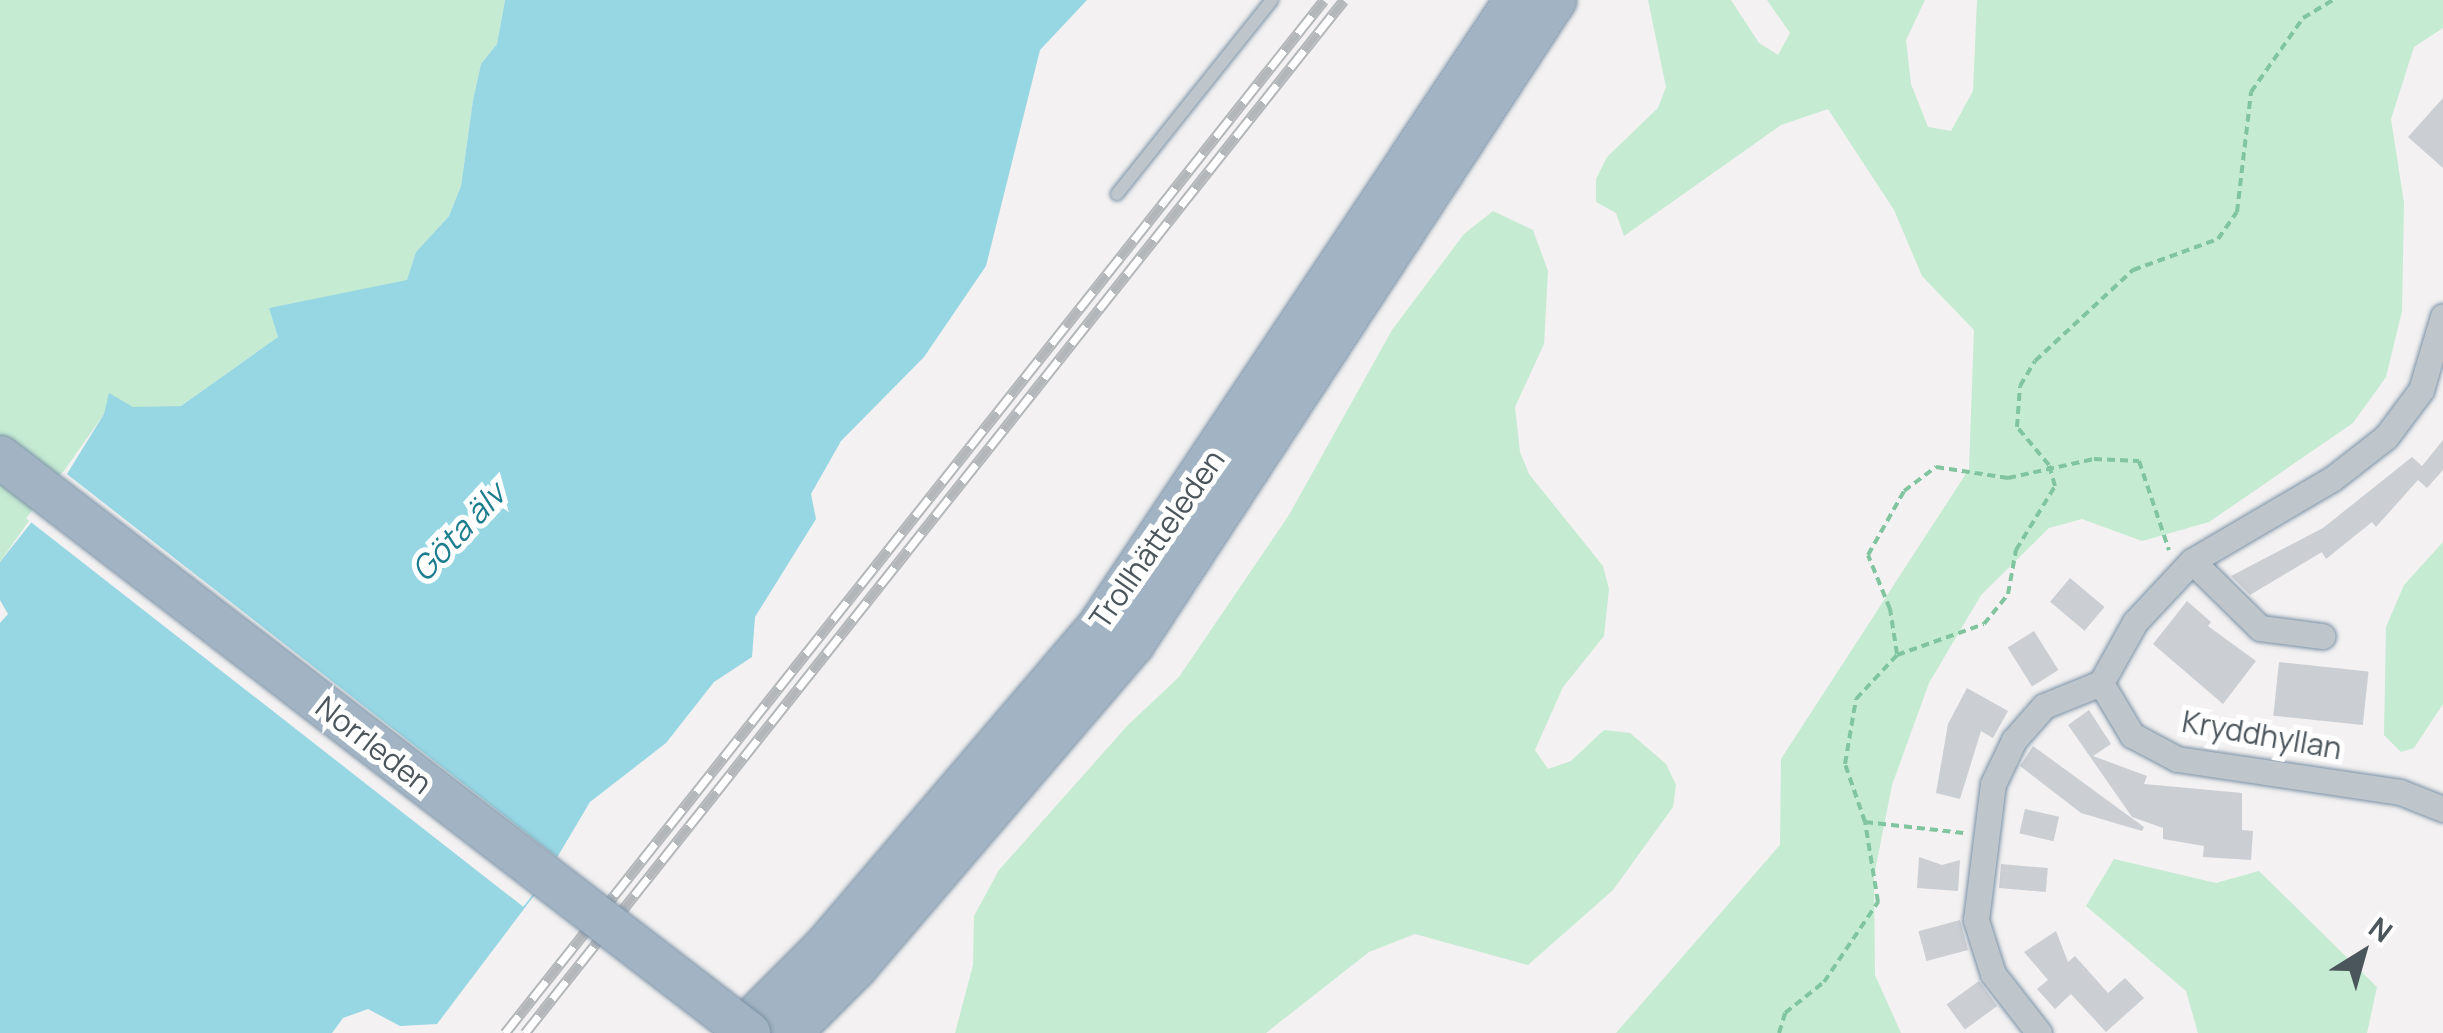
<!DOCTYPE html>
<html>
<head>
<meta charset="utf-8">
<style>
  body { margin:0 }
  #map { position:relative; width:2443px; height:1033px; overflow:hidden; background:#f3f1f1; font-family:Manrope,sans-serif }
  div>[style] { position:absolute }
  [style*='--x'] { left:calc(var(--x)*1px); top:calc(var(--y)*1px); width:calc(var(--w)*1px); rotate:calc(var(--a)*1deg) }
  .green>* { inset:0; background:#c5ebd2 }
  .water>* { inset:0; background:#97d7e3 }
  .pier>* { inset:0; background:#f3f1f1; transform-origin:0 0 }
  .building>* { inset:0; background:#cbced3; transform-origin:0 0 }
  .path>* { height:4px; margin-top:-2px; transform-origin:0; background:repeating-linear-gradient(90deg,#81c5a0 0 8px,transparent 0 13px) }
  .roads { filter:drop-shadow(0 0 2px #7a91a5) drop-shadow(0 0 2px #7a91a5) }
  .service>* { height:12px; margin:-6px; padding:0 6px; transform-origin:6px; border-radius:6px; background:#bec6cc }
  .minor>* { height:25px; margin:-12.5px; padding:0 12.5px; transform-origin:12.5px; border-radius:12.5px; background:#bec6cc }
  .trunk>* { height:42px; margin:-21px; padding:0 21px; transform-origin:21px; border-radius:21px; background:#a2b4c3 }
  .rail>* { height:11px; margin-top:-5.5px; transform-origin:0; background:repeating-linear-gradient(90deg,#fff 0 22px,#b4b7ba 0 44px); box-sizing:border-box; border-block:2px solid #b4b7ba }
  .bridges { filter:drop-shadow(0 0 2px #7a91a5) drop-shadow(0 0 2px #7a91a5) }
  .trunk-bridge>* { height:42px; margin:-21px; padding:0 21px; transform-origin:21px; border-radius:21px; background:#a2b4c3 }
  span { translate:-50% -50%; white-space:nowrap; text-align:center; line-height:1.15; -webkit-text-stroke:10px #fff; paint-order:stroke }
  .street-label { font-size:30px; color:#4b555c }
  .water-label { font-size:32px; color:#1c7d8f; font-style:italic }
  .north { position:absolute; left:2313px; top:903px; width:100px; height:100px; -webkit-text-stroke:8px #fff; paint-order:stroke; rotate:37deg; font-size:28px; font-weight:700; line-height:40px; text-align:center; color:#4b555c }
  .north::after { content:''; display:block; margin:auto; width:35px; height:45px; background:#4b555c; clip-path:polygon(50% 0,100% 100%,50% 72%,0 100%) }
</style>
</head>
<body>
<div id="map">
  <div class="green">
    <i style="clip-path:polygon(0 0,505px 0,497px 44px,481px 64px,473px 100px,461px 186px,449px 216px,416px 252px,407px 281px,270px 308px,278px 337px,181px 406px,104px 414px,0 562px)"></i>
    <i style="clip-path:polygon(1648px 0,1731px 0,1759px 43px,1778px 55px,1790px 33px,1767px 0,1925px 0,1906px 40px,1911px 84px,1928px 127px,1951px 131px,1973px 91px,1977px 0,2443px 0,2443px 28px,2414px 47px,2391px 119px,2404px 203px,2402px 311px,2386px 377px,2353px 423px,2209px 522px,2142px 541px,2082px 519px,2049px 528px,1981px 595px,1929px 683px,1892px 785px,1874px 876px,1875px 975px,1901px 1033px,1616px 1033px,1780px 845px,1781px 759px,1969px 469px,1974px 330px,1922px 276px,1894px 210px,1828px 109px,1781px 125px,1624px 236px,1616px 213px,1596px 202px,1596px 179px,1607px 157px,1658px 108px,1666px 87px)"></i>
    <i style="clip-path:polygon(1493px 211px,1533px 230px,1548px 271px,1544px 344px,1515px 407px,1520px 452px,1529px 474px,1603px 566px,1609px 589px,1604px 636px,1563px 687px,1535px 750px,1548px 769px,1571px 761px,1604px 730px,1630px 733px,1666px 764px,1676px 785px,1673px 807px,1613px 890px,1528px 965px,1415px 934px,1369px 952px,1266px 1033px,955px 1033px,973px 965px,974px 916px,999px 870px,1128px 725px,1179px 677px,1289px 515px,1392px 330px,1464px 234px)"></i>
    <i style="clip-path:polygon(2443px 542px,2443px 704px,2414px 748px,2401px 752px,2384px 735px,2386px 627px,2404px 585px)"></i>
    <i style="clip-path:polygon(2114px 859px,2216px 883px,2259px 871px,2377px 987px,2367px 1033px,2198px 1033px,2186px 991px,2086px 906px)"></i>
  </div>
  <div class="water">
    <i style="clip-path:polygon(505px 0,1087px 0,1040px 50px,986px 266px,924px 357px,841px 441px,811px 494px,816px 519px,755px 617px,752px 657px,714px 682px,666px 743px,590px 802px,536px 893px,437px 1024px,400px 1026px,368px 1009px,343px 1018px,332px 1033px,0 1033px,0 623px,8px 614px,0 600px,0 562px,57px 490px,104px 414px,109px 393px,133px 407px,181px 406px,278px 337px,269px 308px,407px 280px,416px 252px,449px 216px,461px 186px,473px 100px,481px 64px,497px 44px)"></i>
  </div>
  <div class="pier">
    <i style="left:63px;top:471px;width:631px;height:60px;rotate:38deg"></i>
  </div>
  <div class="building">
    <i style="clip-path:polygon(2443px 98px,2443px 168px,2408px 137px)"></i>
    <i style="clip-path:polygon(2443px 440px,2443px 470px,2427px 488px,2418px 480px,2376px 527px,2372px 522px,2326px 559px,2322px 552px,2250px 595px,2231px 576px,2323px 528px,2412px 457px,2422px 466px)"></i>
    <i style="left:2070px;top:578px;width:45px;height:31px;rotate:40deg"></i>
    <i style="clip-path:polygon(2187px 601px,2211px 622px,2208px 626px,2256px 661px,2223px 704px,2153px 644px)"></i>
    <i style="left:2034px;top:631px;width:46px;height:31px;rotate:58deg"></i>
    <i style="left:2279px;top:662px;width:90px;height:54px;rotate:6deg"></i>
    <i style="clip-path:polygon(1967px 688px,2008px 711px,1993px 738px,1981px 731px,1960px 799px,1936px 793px,1948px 724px)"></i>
    <i style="clip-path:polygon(2089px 710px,2111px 744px,2093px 756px,2147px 776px,2144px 784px,2242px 793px,2242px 830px,2253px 831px,2251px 860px,2203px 857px,2204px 846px,2163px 839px,2163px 828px,2132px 817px,2068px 725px)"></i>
    <i style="clip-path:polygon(2033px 746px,2144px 827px,2142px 831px,2081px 813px,2020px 766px)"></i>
    <i style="left:2025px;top:809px;width:35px;height:25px;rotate:13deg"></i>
    <i style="clip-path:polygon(1919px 857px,1942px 865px,1960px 860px,1958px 891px,1917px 888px)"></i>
    <i style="left:2001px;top:864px;width:47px;height:24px;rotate:5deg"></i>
    <i style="left:1960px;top:920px;width:31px;height:43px;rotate:75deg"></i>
    <i style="clip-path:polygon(2056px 931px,2068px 962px,2075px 956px,2108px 993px,2125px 978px,2144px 998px,2106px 1032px,2071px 994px,2055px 1009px,2037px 989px,2048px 980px,2024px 952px)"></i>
    <i style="left:1979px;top:981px;width:31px;height:40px;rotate:54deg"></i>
  </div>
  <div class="path">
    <i style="--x:1897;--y:654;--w:46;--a:-98.8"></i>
    <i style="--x:1890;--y:609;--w:58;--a:-112.2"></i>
    <i style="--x:1868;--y:555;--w:73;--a:-60.6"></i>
    <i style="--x:1904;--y:491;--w:40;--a:-37"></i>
    <i style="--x:1936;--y:467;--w:73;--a:8.7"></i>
    <i style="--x:2008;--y:478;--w:88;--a:-12.5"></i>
    <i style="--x:2094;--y:459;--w:45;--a:2.5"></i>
    <i style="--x:2139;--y:461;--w:94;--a:71.4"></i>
    <i style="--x:1865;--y:822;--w:99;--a:6.4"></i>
    <i style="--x:1779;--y:1033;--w:21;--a:-73"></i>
    <i style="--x:1785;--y:1013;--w:50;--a:-38.5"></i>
    <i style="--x:1824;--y:982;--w:97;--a:-56"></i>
    <i style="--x:1878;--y:902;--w:81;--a:-99.2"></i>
    <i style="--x:1865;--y:822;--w:61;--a:-109"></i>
    <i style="--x:1845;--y:764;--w:66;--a:-80.4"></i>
    <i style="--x:1856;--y:699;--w:60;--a:-47"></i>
    <i style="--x:1897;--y:655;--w:92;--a:-19.6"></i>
    <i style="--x:1984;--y:624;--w:38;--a:-51"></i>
    <i style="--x:2008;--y:594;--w:45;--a:-79.7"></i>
    <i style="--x:2016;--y:550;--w:75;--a:-58.6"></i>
    <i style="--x:2055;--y:486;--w:22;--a:-106"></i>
    <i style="--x:2049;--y:465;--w:50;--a:-130.1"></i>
    <i style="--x:2017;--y:427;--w:41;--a:-85.8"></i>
    <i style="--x:2020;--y:386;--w:29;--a:-59"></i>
    <i style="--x:2035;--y:361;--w:134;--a:-42.9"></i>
    <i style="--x:2133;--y:270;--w:90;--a:-20"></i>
    <i style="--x:2218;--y:239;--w:33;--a:-55"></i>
    <i style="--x:2237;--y:212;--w:121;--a:-83.3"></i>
    <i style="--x:2251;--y:92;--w:90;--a:-54.9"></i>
    <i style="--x:2303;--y:18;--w:35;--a:-31"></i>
  </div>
  <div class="roads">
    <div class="service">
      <i style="--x:1117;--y:194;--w:248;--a:-51.4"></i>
    </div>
    <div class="minor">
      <i style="--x:2192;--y:561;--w:95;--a:44.6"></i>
      <i style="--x:2260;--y:628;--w:63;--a:7.4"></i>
      <i style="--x:2101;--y:683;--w:70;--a:-60.9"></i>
      <i style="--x:2135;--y:622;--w:83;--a:-46.9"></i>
      <i style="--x:2192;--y:561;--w:162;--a:-30.4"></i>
      <i style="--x:2332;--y:479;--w:68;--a:-37.9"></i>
      <i style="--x:2386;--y:437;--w:59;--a:-53.3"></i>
      <i style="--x:2421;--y:390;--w:77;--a:-73.4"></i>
      <i style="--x:2039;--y:1033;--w:75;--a:-127.9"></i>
      <i style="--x:1993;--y:974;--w:57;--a:-107.5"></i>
      <i style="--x:1976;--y:920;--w:137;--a:-82.9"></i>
      <i style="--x:1993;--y:784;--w:49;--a:-64.5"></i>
      <i style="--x:2014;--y:740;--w:45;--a:-48.6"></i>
      <i style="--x:2044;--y:706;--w:61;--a:-22"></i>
      <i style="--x:2101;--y:683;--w:61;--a:59.2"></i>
      <i style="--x:2132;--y:735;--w:51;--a:28.1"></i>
      <i style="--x:2177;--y:759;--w:225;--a:8.4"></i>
      <i style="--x:2400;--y:792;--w:46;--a:21.6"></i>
    </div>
    <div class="trunk">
      <i style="--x:739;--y:1033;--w:122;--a:-45"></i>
      <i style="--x:825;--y:947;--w:418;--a:-49.5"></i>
      <i style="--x:1097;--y:629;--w:756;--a:-56.33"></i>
      <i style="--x:790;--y:1033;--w:93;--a:-45"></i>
      <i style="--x:856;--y:967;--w:426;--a:-49.4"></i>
      <i style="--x:1133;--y:644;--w:770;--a:-56.76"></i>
    </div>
  </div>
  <div class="rail">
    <i style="--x:505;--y:1033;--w:1318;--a:-51.59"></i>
    <i style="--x:525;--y:1033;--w:1318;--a:-51.59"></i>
  </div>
  <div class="bridges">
    <div class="trunk-bridge">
      <i style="--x:0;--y:457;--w:945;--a:37.56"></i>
    </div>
  </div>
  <div class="street-label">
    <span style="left:1157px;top:539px;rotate:-55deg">Trollhätteleden</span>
    <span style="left:2262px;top:735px;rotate:10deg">Kryddhyllan</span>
    <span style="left:374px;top:745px;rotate:38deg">Norrleden</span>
  </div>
  <div class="water-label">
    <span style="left:458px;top:532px;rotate:-47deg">Göta älv</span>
  </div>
  <div class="north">N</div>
</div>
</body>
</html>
